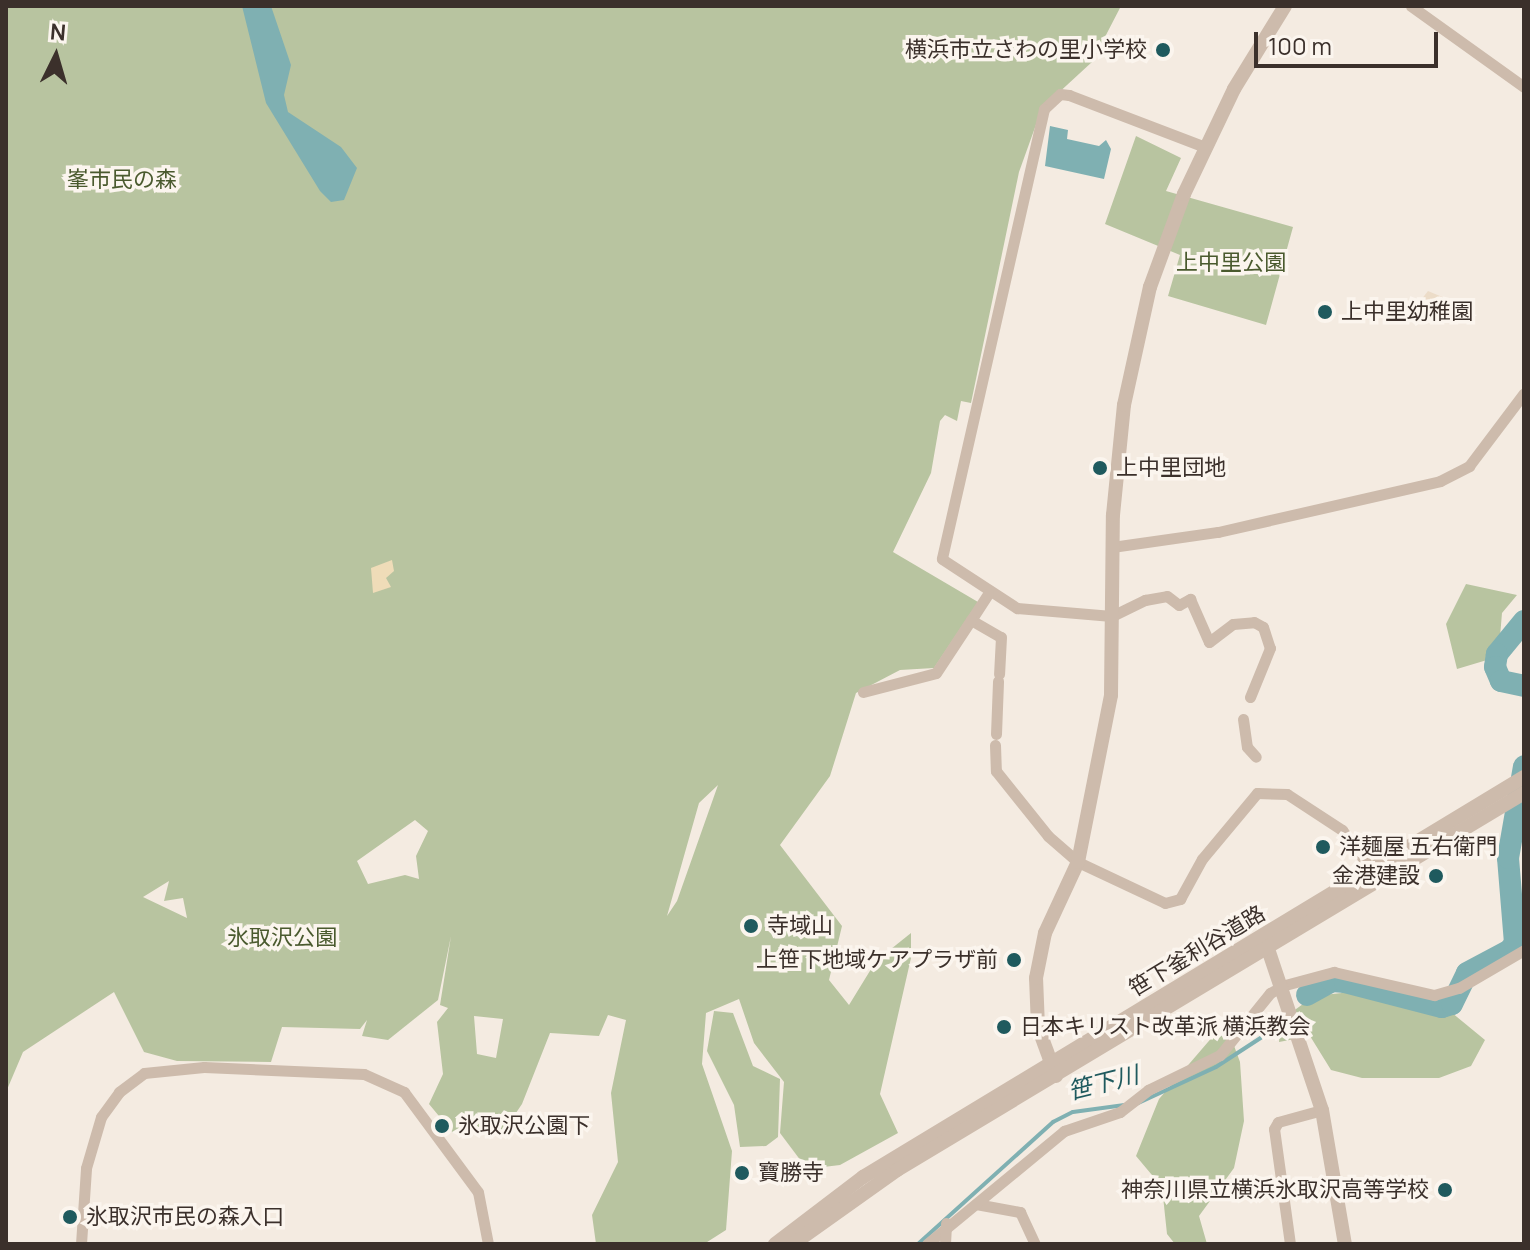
<!DOCTYPE html>
<html>
<head>
<meta charset="utf-8">
<style>
  body { margin:0 }
  #map { position:relative; width:1530px; height:1250px; overflow:hidden; background:#f4ebe1; font-family:Manrope,"Noto Sans JP",sans-serif }
  div>[style] { position:absolute }
  [style*='--x'] { left:calc(var(--x)*1px); top:calc(var(--y)*1px); width:calc(var(--w)*1px); rotate:calc(var(--a)*1deg) }
  .green>* { inset:0; background:#b8c4a0 }
  .sand>* { inset:0; background:#efdcb8 }
  .plaza>* { inset:0; background:#ecdcc8 }
  .water>* { inset:0; background:#7fb0b2 }
  .stream>* { height:4px; margin:-2px; padding:0 2px; transform-origin:2px; border-radius:2px; background:#7fb0b2 }
  .river>* { height:22px; margin:-11px; padding:0 11px; transform-origin:11px; border-radius:11px; background:#7fb0b2 }
  .minor>* { height:11px; margin:-5.5px; padding:0 5.5px; transform-origin:5.5px; border-radius:5.5px; background:#cdbbac }
  .tertiary>* { height:14px; margin:-7px; padding:0 7px; transform-origin:7px; border-radius:7px; background:#cdbbac }
  .dots>* { width:22px; height:22px; translate:-50% -50%; box-sizing:border-box; border:4px solid #fbf5ee; border-radius:50% }
  span { translate:-50% -50%; white-space:nowrap; text-align:center; line-height:1.15; -webkit-text-stroke:7px #fbf5ee; paint-order:stroke }
  .poi-label { font-size:22px; color:#3b302b }
  .right { translate:-100% -50%; text-align:right }
  .left { translate:0 -50%; text-align:left }
  .park-label { font-size:22px; color:#4a5a2e }
  .street-label { font-size:22px; color:#3b302b }
  .water-label { font-size:24px; color:#1f5a5e; font-style:italic }
  .frame { position:absolute; inset:0; border:8px solid #3b302b; pointer-events:none }
  .north { position:absolute; left:16px; top:16px; width:80px; height:80px; -webkit-text-stroke:6px #fbf5ee; paint-order:stroke; rotate:5deg; font-size:22px; font-weight:700; line-height:32px; text-align:center; color:#3b302b }
  .north::after { content:''; display:block; margin:auto; width:28px; height:36px; background:#3b302b; clip-path:polygon(50% 0,100% 100%,50% 72%,0 100%) }
  .scale { position:absolute; left:1254px; top:32px; width:184px; height:36px; box-sizing:border-box; border:4px solid #3b302b; border-top:0; padding-left:10px; font-size:24px; line-height:28px; white-space:nowrap; color:#3b302b; -webkit-text-stroke:6px #fbf5ee; paint-order:stroke }
</style>
</head>
<body>
<div id="map">
  <div class="green">
    <i style="clip-path:polygon(evenodd,6px 6px,1121px 6px,1092px 62px,1042px 108px,1019px 172px,971px 403px,961px 401px,957px 421px,945px 415px,940px 421px,931px 473px,893px 552px,978px 602px,934px 668px,900px 670px,856px 693px,830px 776px,780px 845px,842px 926px,829px 980px,849px 1005px,876px 961px,911px 933px,911px 958px,880px 1094px,898px 1133px,840px 1165px,807px 1169px,780px 1133px,784px 1082px,754px 1043px,739px 999px,706px 1013px,702px 1064px,732px 1151px,726px 1230px,704px 1244px,596px 1244px,592px 1215px,618px 1162px,611px 1093px,626px 1020px,608px 1015px,599px 1036px,550px 1033px,522px 1104px,501px 1135px,453px 1133px,429px 1104px,443px 1074px,437px 1022px,448px 1008px,440px 1005px,451px 936px,438px 1000px,388px 1040px,362px 1036px,367px 1020px,360px 1029px,282px 1027px,271px 1062px,177px 1061px,144px 1052px,114px 992px,23px 1052px,6px 1092px,6px 6px,718px 785px,677px 901px,667px 916px,699px 803px,718px 785px,6px 6px,415px 820px,428px 831px,416px 856px,419px 879px,405px 875px,368px 884px,357px 861px,415px 820px,6px 6px,169px 881px,164px 901px,183px 898px,187px 918px,143px 897px,169px 881px,6px 6px,474px 1016px,503px 1019px,496px 1058px,477px 1054px,474px 1016px)"></i>
    <i style="clip-path:polygon(1136px 136px,1181px 158px,1166px 191px,1293px 227px,1266px 325px,1168px 296px,1180px 255px,1105px 224px)"></i>
    <i style="clip-path:polygon(1466px 584px,1517px 595px,1502px 613px,1500px 637px,1487px 660px,1457px 669px,1446px 624px)"></i>
    <i style="clip-path:polygon(1397px 987px,1440px 1003px,1485px 1040px,1471px 1066px,1439px 1078px,1362px 1078px,1331px 1070px,1310px 1036px,1279px 1042px,1281px 1020px,1314px 996px)"></i>
    <i style="clip-path:polygon(714px 1011px,733px 1013px,753px 1066px,780px 1079px,778px 1137px,766px 1146px,740px 1147px,734px 1105px,707px 1051px)"></i>
    <i style="clip-path:polygon(1229px 1032px,1240px 1062px,1244px 1121px,1234px 1168px,1199px 1216px,1207px 1244px,1175px 1244px,1167px 1234px,1162px 1187px,1136px 1156px,1159px 1099px,1214px 1035px)"></i>
  </div>
  <div class="sand">
    <i style="clip-path:polygon(392px 560px,394px 571px,386px 578px,391px 587px,373px 593px,371px 568px)"></i>
  </div>
  <div class="plaza">
    <i style="clip-path:polygon(1428px 291px,1459px 304px,1457px 309px,1433px 321px,1426px 317px,1417px 305px)"></i>
  </div>
  <div class="water">
    <i style="clip-path:polygon(242px 6px,271px 6px,291px 65px,284px 95px,288px 112px,341px 147px,357px 168px,344px 200px,331px 202px,320px 191px,266px 103px)"></i>
    <i style="clip-path:polygon(1050px 126px,1068px 130px,1067px 139px,1099px 146px,1106px 140px,1111px 149px,1104px 179px,1045px 166px)"></i>
  </div>
  <div class="stream">
    <i style="--x:1134;--y:1105;--w:90;--a:-24.9"></i>
    <i style="--x:1216;--y:1067;--w:75;--a:-33.1"></i>
    <i style="--x:918;--y:1244;--w:182;--a:-42.1"></i>
    <i style="--x:1053;--y:1122;--w:22;--a:-27"></i>
    <i style="--x:1073;--y:1112;--w:52;--a:-7.7"></i>
  </div>
  <div class="river">
    <i style="--x:1524;--y:621;--w:43;--a:129.3"></i>
    <i style="--x:1497;--y:654;--w:13;--a:99"></i>
    <i style="--x:1495;--y:667;--w:15;--a:67"></i>
    <i style="--x:1501;--y:681;--w:24;--a:12"></i>
    <i style="--x:1307;--y:995;--w:29;--a:-29"></i>
    <i style="--x:1332;--y:981;--w:13;--a:4"></i>
    <i style="--x:1345;--y:982;--w:100;--a:14.5"></i>
    <i style="--x:1442;--y:1007;--w:10;--a:-17"></i>
    <i style="--x:1452;--y:1004;--w:34;--a:-64"></i>
    <i style="--x:1467;--y:973;--w:49;--a:-28.1"></i>
    <i style="--x:1510;--y:950;--w:9;--a:-54"></i>
    <i style="--x:1515;--y:943;--w:85;--a:-94.7"></i>
    <i style="--x:1508;--y:858;--w:93;--a:-80.1"></i>
  </div>
  <div class="minor">
    <i style="--x:1411;--y:6;--w:139;--a:35.6"></i>
    <i style="--x:1205;--y:147;--w:146;--a:-159.1"></i>
    <i style="--x:1069;--y:95;--w:9;--a:-174"></i>
    <i style="--x:1060;--y:94;--w:22;--a:137"></i>
    <i style="--x:1044;--y:109;--w:461;--a:102.8"></i>
    <i style="--x:942;--y:559;--w:90;--a:33.2"></i>
    <i style="--x:1017;--y:608;--w:95;--a:4.8"></i>
    <i style="--x:1112;--y:616;--w:37;--a:-26"></i>
    <i style="--x:1145;--y:600;--w:22;--a:-10"></i>
    <i style="--x:1167;--y:596;--w:15;--a:37"></i>
    <i style="--x:1179;--y:605;--w:13;--a:-29"></i>
    <i style="--x:1190;--y:599;--w:47;--a:66.2"></i>
    <i style="--x:1209;--y:642;--w:30;--a:-37"></i>
    <i style="--x:1233;--y:624;--w:21;--a:-5"></i>
    <i style="--x:1254;--y:622;--w:10;--a:29"></i>
    <i style="--x:1263;--y:627;--w:22;--a:72"></i>
    <i style="--x:1270;--y:648;--w:53;--a:112.2"></i>
    <i style="--x:1112;--y:547;--w:107;--a:-8.1"></i>
    <i style="--x:1218;--y:532;--w:228;--a:-12.9"></i>
    <i style="--x:1440;--y:481;--w:33;--a:-27"></i>
    <i style="--x:1469;--y:466;--w:91;--a:-53"></i>
    <i style="--x:988;--y:594;--w:31;--a:123"></i>
    <i style="--x:971;--y:620;--w:34;--a:30"></i>
    <i style="--x:1001;--y:637;--w:37;--a:93"></i>
    <i style="--x:863;--y:692;--w:75;--a:-14.6"></i>
    <i style="--x:936;--y:673;--w:64;--a:-56.6"></i>
    <i style="--x:1243;--y:719;--w:28;--a:82"></i>
    <i style="--x:1247;--y:747;--w:13;--a:48"></i>
    <i style="--x:996;--y:734;--w:53;--a:-87.8"></i>
    <i style="--x:995;--y:745;--w:26;--a:88"></i>
    <i style="--x:996;--y:771;--w:83;--a:51.3"></i>
    <i style="--x:1048;--y:836;--w:40;--a:41"></i>
    <i style="--x:1078;--y:862;--w:96;--a:25.2"></i>
    <i style="--x:1165;--y:903;--w:16;--a:-15"></i>
    <i style="--x:1180;--y:899;--w:46;--a:-61.2"></i>
    <i style="--x:1202;--y:859;--w:86;--a:-50.2"></i>
    <i style="--x:1257;--y:793;--w:30;--a:2"></i>
    <i style="--x:1287;--y:794;--w:66;--a:33.2"></i>
    <i style="--x:1342;--y:830;--w:52;--a:53.6"></i>
    <i style="--x:976;--y:1204;--w:45;--a:10.3"></i>
    <i style="--x:1020;--y:1212;--w:35;--a:65"></i>
    <i style="--x:81;--y:1244;--w:76;--a:-86.2"></i>
    <i style="--x:86;--y:1168;--w:53;--a:-73.6"></i>
    <i style="--x:101;--y:1117;--w:31;--a:-54"></i>
    <i style="--x:119;--y:1092;--w:31;--a:-37"></i>
    <i style="--x:144;--y:1073;--w:60;--a:-5.7"></i>
    <i style="--x:204;--y:1067;--w:160;--a:2.5"></i>
    <i style="--x:364;--y:1074;--w:44;--a:24.2"></i>
    <i style="--x:404;--y:1092;--w:124;--a:53.5"></i>
    <i style="--x:478;--y:1192;--w:53;--a:79.1"></i>
    <i style="--x:927;--y:1244;--w:178;--a:-39.5"></i>
    <i style="--x:1064;--y:1131;--w:59;--a:-18.7"></i>
    <i style="--x:1120;--y:1112;--w:36;--a:-38"></i>
    <i style="--x:1148;--y:1090;--w:80;--a:-25.9"></i>
    <i style="--x:1220;--y:1055;--w:80;--a:-51.1"></i>
    <i style="--x:1270;--y:993;--w:17;--a:-28"></i>
    <i style="--x:1285;--y:985;--w:51;--a:-14.9"></i>
    <i style="--x:1334;--y:972;--w:103;--a:13"></i>
    <i style="--x:1434;--y:995;--w:26;--a:-16"></i>
    <i style="--x:1459;--y:988;--w:75;--a:-30.3"></i>
    <i style="--x:945;--y:1244;--w:21;--a:-87"></i>
    <i style="--x:1290;--y:1244;--w:116;--a:-97.9"></i>
    <i style="--x:1274;--y:1129;--w:8;--a:-60"></i>
    <i style="--x:1278;--y:1122;--w:46;--a:-15.3"></i>
  </div>
  <div class="tertiary">
    <i style="--x:1265;--y:940;--w:179;--a:71.5"></i>
    <i style="--x:1322;--y:1110;--w:136;--a:80.3"></i>
    <i style="--x:1056;--y:1076;--w:52;--a:-110.2"></i>
    <i style="--x:1038;--y:1027;--w:49;--a:-92.3"></i>
    <i style="--x:1036;--y:978;--w:46;--a:-78.7"></i>
    <i style="--x:1045;--y:933;--w:78;--a:-65.1"></i>
    <i style="--x:1078;--y:862;--w:170;--a:-78.8"></i>
    <i style="--x:1111;--y:695;--w:180;--a:-89.4"></i>
    <i style="--x:1113;--y:515;--w:111;--a:-84.3"></i>
    <i style="--x:1124;--y:405;--w:121;--a:-77.6"></i>
    <i style="--x:1150;--y:287;--w:99;--a:-69.9"></i>
    <i style="--x:1184;--y:194;--w:116;--a:-64.5"></i>
    <i style="--x:1234;--y:89;--w:97;--a:-58.4"></i>
    <i style="--x:775;--y:1244;--w:111;--a:-37.3"></i>
    <i style="--x:863;--y:1177;--w:773;--a:-31.18"></i>
    <i style="--x:793;--y:1244;--w:128;--a:-35.4"></i>
    <i style="--x:897;--y:1170;--w:732;--a:-31.02"></i>
  </div>
  <div class="dots">
    <i style="left:1163px;top:50px;background:#1f5a5e"></i>
    <i style="left:1325px;top:312px;background:#1f5a5e"></i>
    <i style="left:1100px;top:468px;background:#1f5a5e"></i>
    <i style="left:1323px;top:847px;background:#1f5a5e"></i>
    <i style="left:1436px;top:876px;background:#1f5a5e"></i>
    <i style="left:751px;top:926px;background:#1f5a5e"></i>
    <i style="left:1014px;top:960px;background:#1f5a5e"></i>
    <i style="left:1004px;top:1027px;background:#1f5a5e"></i>
    <i style="left:442px;top:1126px;background:#1f5a5e"></i>
    <i style="left:742px;top:1173px;background:#1f5a5e"></i>
    <i style="left:1445px;top:1190px;background:#1f5a5e"></i>
    <i style="left:70px;top:1217px;background:#1f5a5e"></i>
  </div>
  <div class="poi-label">
    <span class="right" style="left:1147px;top:50px">横浜市立さわの里小学校</span>
    <span class="left" style="left:1341px;top:312px">上中里幼稚園</span>
    <span class="left" style="left:1116px;top:468px">上中里団地</span>
    <span class="left" style="left:1339px;top:847px">洋麺屋 五右衛門</span>
    <span class="right" style="left:1420px;top:876px">金港建設</span>
    <span class="left" style="left:767px;top:926px">寺域山</span>
    <span class="right" style="left:998px;top:960px">上笹下地域ケアプラザ前</span>
    <span class="left" style="left:1020px;top:1027px">日本キリスト改革派 横浜教会</span>
    <span class="left" style="left:458px;top:1126px">氷取沢公園下</span>
    <span class="left" style="left:758px;top:1173px">寶勝寺</span>
    <span class="right" style="left:1429px;top:1190px">神奈川県立横浜氷取沢高等学校</span>
    <span class="left" style="left:86px;top:1217px">氷取沢市民の森入口</span>
  </div>
  <div class="park-label">
    <span style="left:122px;top:180px">峯市民の森</span>
    <span style="left:1231px;top:263px">上中里公園</span>
    <span style="left:282px;top:938px">氷取沢公園</span>
  </div>
  <div class="street-label">
    <span style="left:1197px;top:951px;rotate:-31deg">笹下釜利谷道路</span>
  </div>
  <div class="water-label">
    <span style="left:1103px;top:1082px;rotate:-14deg">笹下川</span>
  </div>
  <div class="frame"></div>
  <div class="north">N</div>
  <div class="scale">100 m</div>
</div>
</body>
</html>
